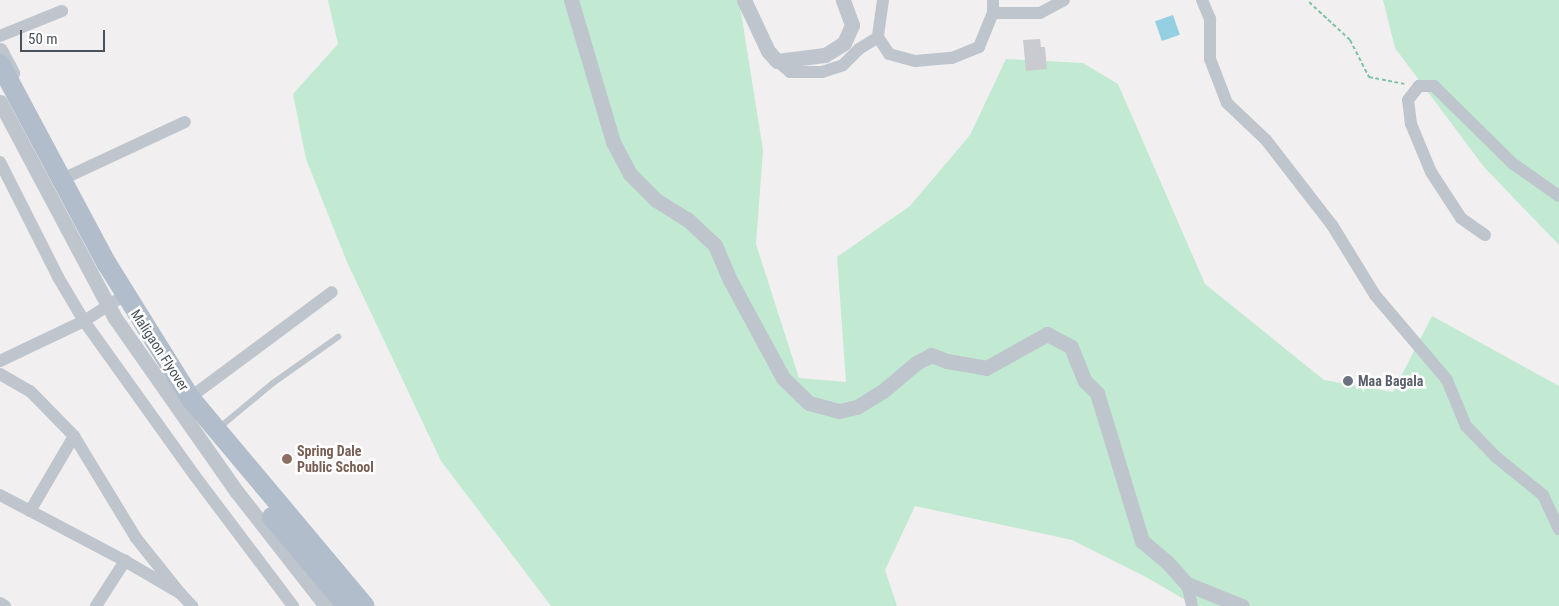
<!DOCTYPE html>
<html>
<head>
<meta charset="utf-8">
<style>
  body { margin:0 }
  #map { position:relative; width:1559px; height:606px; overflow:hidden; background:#f1efef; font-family:"Roboto Condensed",sans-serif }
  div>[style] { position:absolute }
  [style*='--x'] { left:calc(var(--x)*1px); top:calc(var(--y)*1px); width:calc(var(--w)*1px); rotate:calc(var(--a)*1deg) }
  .green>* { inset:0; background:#c2ead2 }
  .water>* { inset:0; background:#94d0e2; transform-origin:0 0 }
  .building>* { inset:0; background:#c9cbd1 }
  .path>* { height:2px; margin-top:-1px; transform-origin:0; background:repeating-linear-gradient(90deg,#7ec4a3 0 4px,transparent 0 6.5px) }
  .service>* { height:6px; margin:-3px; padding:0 3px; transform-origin:3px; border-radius:3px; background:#bfc5cc }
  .minor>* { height:12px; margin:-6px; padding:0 6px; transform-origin:6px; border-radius:6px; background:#bfc5cc }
  .tertiary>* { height:15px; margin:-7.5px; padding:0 7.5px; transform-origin:7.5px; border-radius:7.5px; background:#bfc5cc }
  .primary-bridge>* { height:20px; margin:-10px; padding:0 10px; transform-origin:10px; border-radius:10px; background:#b1bdca }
  .dots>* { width:14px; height:14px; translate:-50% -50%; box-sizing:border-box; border:2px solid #fff; border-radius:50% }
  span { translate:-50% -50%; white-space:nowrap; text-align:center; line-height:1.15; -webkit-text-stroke:5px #fff; paint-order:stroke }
  .street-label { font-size:14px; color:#49515a }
  .worship-label { font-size:14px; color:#5b616d; font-weight:700 }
  .left { translate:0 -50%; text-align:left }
  .education-label { font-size:14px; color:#785e54; font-weight:700 }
  .scale { position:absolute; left:20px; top:30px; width:85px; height:22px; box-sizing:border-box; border:2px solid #49515a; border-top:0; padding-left:6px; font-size:15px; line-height:18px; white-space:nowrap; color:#49515a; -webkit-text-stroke:4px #fff; paint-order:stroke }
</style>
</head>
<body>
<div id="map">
  <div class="green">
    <i style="clip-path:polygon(328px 0,739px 0,763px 150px,756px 244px,799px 378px,846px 382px,837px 257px,910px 206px,970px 135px,1006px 59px,1083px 63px,1118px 84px,1205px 284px,1324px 380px,1393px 392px,1432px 316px,1559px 386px,1559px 606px,1196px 606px,1144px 576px,1072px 540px,915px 506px,885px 570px,897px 606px,551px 606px,441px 461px,347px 262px,306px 159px,293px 94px,338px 44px)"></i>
    <i style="clip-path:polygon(1383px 0,1559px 0,1559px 245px,1484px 167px,1395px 48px)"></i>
  </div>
  <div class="water">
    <i style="left:1173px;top:15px;width:21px;height:19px;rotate:71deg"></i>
  </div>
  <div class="building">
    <i style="clip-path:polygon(1040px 39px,1041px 47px,1045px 47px,1047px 69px,1026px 71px,1023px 40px)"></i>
  </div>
  <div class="path">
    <i style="--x:1309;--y:2;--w:56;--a:42.8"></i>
    <i style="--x:1350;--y:40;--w:42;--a:62.8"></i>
    <i style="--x:1369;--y:77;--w:36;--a:11"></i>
  </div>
  <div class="service">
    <i style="--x:220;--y:427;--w:69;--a:-39.7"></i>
    <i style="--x:273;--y:383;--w:80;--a:-35.3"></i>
  </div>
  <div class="minor">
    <i style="--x:883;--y:0;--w:37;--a:98"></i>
    <i style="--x:878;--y:37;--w:20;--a:57"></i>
    <i style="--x:889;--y:54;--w:27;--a:15"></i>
    <i style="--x:915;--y:61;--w:37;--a:-5"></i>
    <i style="--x:952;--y:58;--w:29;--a:-22"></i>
    <i style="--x:979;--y:47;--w:37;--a:-68"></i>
    <i style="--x:993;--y:13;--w:13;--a:-90"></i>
    <i style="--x:1202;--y:0;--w:21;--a:67"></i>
    <i style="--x:1210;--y:19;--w:40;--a:90"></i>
    <i style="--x:1210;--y:59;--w:47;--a:68.9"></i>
    <i style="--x:1227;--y:103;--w:54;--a:43.5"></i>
    <i style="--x:1266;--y:140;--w:108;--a:52.2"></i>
    <i style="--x:1332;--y:225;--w:82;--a:58.4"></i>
    <i style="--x:1375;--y:295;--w:111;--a:49.7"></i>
    <i style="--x:1447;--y:380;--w:50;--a:67.6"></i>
    <i style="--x:1466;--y:426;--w:43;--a:45.9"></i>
    <i style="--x:1496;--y:457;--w:60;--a:39"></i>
    <i style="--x:1543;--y:495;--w:38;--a:65"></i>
    <i style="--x:993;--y:13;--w:47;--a:0"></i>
    <i style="--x:1040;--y:13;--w:27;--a:-28"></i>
    <i style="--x:0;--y:36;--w:67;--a:-22"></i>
    <i style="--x:777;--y:61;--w:17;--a:40"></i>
    <i style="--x:790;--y:72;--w:32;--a:0"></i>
    <i style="--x:822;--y:72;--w:22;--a:-18"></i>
    <i style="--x:843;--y:65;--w:23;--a:-45"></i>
    <i style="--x:859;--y:49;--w:22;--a:-32"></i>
    <i style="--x:0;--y:162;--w:129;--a:63.2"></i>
    <i style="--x:58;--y:277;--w:51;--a:59.4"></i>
    <i style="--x:84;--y:321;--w:191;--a:54.4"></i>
    <i style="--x:195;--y:476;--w:163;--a:53"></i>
    <i style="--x:67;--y:177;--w:130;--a:-25"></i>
    <i style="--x:1485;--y:235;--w:29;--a:-145"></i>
    <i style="--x:1461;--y:218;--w:55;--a:-123.1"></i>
    <i style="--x:1431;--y:172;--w:52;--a:-112.6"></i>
    <i style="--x:1411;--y:124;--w:24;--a:-97"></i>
    <i style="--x:1408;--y:100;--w:18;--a:-52"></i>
    <i style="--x:1419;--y:86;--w:15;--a:0"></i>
    <i style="--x:1434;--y:86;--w:110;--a:44.6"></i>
    <i style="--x:1512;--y:163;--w:57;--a:35.1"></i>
    <i style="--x:0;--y:361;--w:93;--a:-25.5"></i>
    <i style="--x:84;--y:321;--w:52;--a:-32.5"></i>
    <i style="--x:0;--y:374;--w:34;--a:30"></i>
    <i style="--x:30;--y:391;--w:63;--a:45.6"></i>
    <i style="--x:74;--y:436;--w:119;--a:58.7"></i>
    <i style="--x:136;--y:538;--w:70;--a:51.3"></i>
    <i style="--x:196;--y:393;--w:169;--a:-36.6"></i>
    <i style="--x:0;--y:495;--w:141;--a:27.8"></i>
    <i style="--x:125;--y:561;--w:64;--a:30.2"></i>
    <i style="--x:180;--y:593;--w:18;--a:47"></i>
    <i style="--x:30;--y:511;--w:87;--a:-59.6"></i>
    <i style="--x:1187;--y:584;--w:23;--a:77"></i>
    <i style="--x:0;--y:603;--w:6;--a:31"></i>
    <i style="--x:96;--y:606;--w:54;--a:-57.2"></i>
  </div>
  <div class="tertiary">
    <i style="--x:571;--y:0;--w:148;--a:73.5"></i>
    <i style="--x:613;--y:142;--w:36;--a:62"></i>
    <i style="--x:630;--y:174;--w:37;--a:45"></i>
    <i style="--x:656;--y:200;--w:36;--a:32"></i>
    <i style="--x:687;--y:219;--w:38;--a:43"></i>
    <i style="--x:715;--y:245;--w:38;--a:67"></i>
    <i style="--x:730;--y:280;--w:111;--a:61.6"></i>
    <i style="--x:783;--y:378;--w:36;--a:44"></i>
    <i style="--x:809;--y:403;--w:31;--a:15"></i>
    <i style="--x:839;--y:411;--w:18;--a:-13"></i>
    <i style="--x:857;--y:407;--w:31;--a:-32"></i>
    <i style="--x:883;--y:391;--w:43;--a:-40.3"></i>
    <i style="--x:916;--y:363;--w:17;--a:-28"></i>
    <i style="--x:931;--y:355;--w:17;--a:21"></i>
    <i style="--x:947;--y:361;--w:40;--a:10"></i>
    <i style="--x:986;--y:368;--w:70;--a:-29.1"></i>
    <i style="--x:1047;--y:334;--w:27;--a:28"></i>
    <i style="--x:1071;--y:347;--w:37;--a:68"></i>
    <i style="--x:1085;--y:381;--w:17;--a:45"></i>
    <i style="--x:1097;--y:393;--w:155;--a:73.1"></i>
    <i style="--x:1142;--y:541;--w:33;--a:40"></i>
    <i style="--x:1167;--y:562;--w:30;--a:48"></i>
    <i style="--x:1187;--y:584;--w:59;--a:21.8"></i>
    <i style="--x:744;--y:0;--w:56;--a:64.8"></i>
    <i style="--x:768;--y:51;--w:13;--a:48"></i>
    <i style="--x:777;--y:61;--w:48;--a:-7.1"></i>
    <i style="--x:825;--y:55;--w:22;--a:-32"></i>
    <i style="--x:844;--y:43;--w:20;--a:-66"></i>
    <i style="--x:852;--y:25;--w:27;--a:-110"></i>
    <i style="--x:0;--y:50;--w:26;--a:62"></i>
    <i style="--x:0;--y:102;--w:245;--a:62"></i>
    <i style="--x:115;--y:318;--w:213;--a:55"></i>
    <i style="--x:237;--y:492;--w:145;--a:52"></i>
  </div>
  <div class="primary-bridge">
    <i style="--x:0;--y:64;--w:227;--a:61.9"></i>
    <i style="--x:107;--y:264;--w:159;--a:58.1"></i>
    <i style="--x:191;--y:399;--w:270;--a:50"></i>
    <i style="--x:272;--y:517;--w:116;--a:49.9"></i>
  </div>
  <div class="dots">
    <i style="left:1348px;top:381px;background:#6b7280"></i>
    <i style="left:287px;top:459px;background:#8d6e63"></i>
  </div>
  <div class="street-label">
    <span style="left:160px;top:350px;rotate:57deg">Maligaon Flyover</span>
  </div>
  <div class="worship-label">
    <span class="left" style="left:1358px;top:381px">Maa Bagala</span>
  </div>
  <div class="education-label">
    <span class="left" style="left:297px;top:459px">Spring Dale<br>Public School</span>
  </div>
  <div class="scale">50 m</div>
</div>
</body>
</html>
